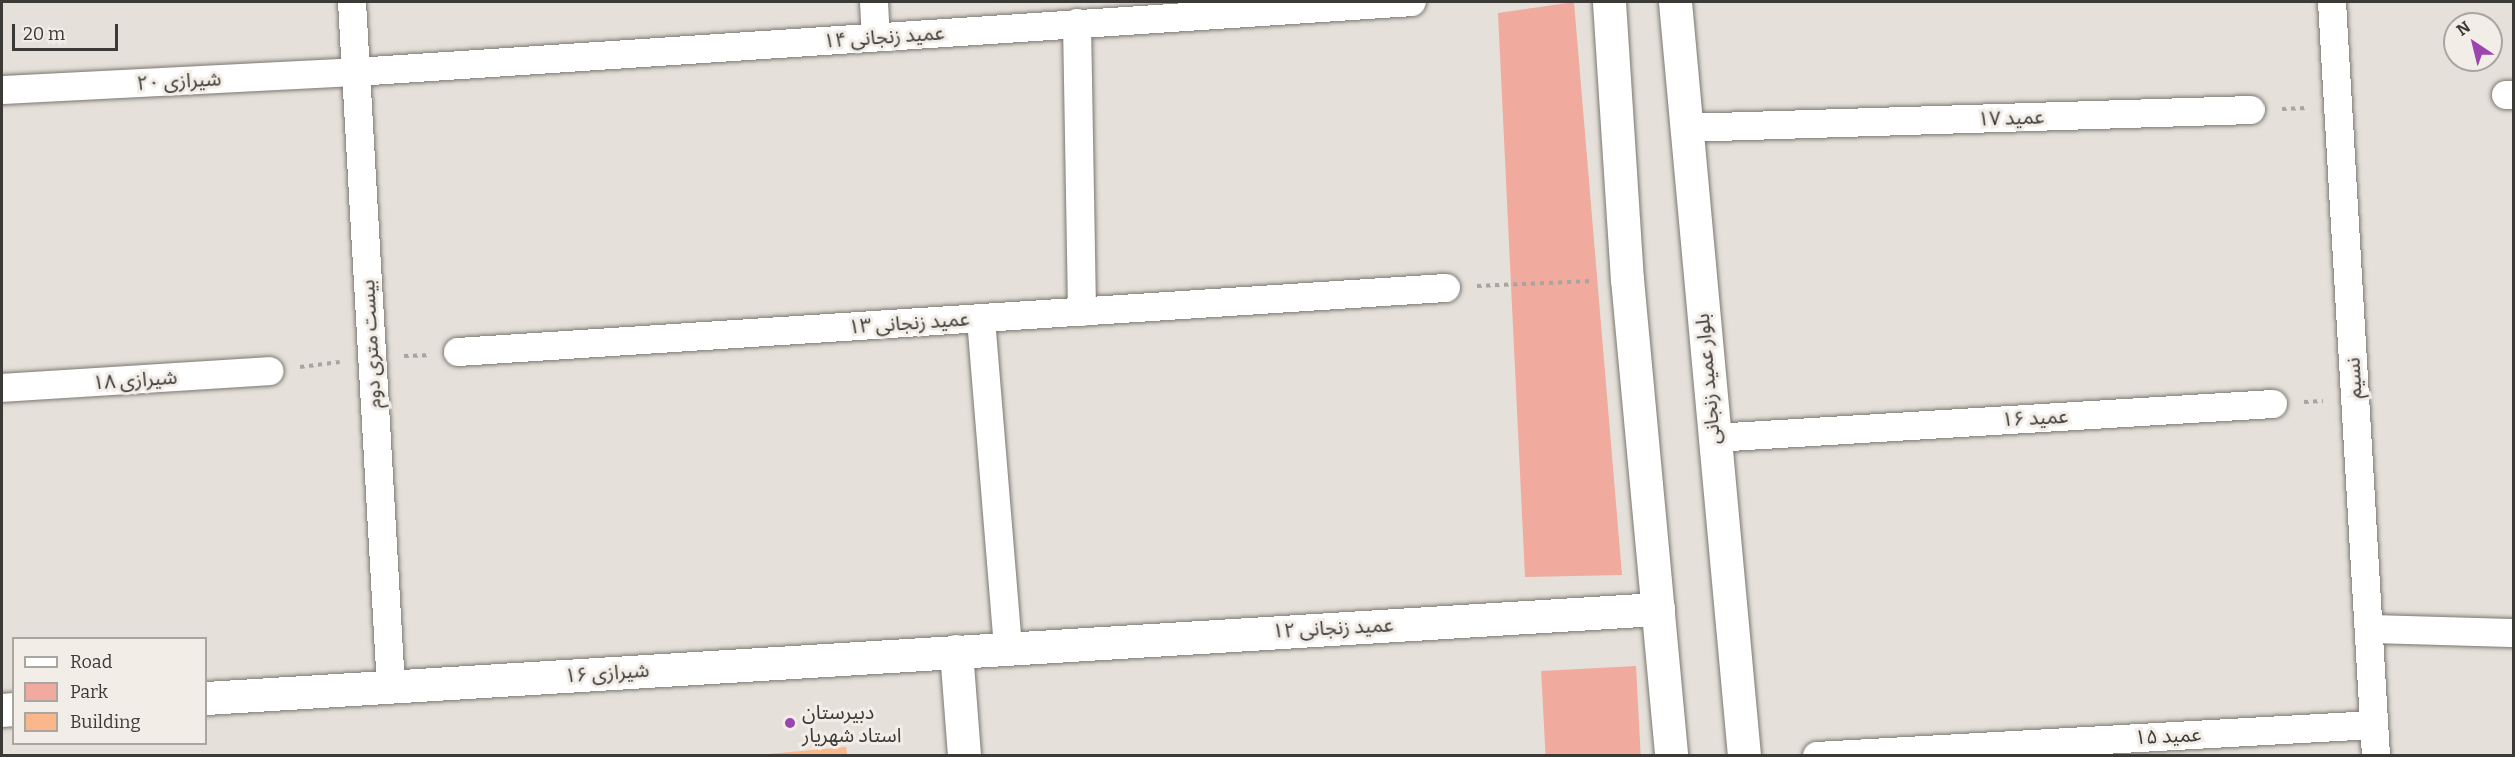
<!DOCTYPE html>
<html>
<head>
<meta charset="utf-8">
<style>
  body { margin:0 }
  #map { position:relative; width:2515px; height:757px; overflow:hidden; background:#e5e0d9; font-family:Bitter,"Noto Sans Arabic",serif }
  div>[style] { position:absolute }
  [style*='--x'] { left:calc(var(--x)*1px); top:calc(var(--y)*1px); width:calc(var(--w)*1px); rotate:calc(var(--a)*1deg) }
  .green>* { inset:0; background:#f0aa9e; transform-origin:0 0 }
  .building>* { inset:0; background:#fab78b }
  .path>* { height:4px; margin-top:-2px; transform-origin:0; background:repeating-linear-gradient(90deg,#a8a49f 0 4.5px,transparent 0 9px) }
  .roads { filter:drop-shadow(0 0 2px #7b7771) drop-shadow(0 0 2px #7b7771) }
  .minor>* { height:28px; margin:-14px; padding:0 14px; transform-origin:14px; border-radius:14px; background:#fff }
  .tertiary>* { height:33px; margin:-16.5px; padding:0 16.5px; transform-origin:16.5px; border-radius:16.5px; background:#fff }
  .secondary>* { height:33px; margin:-16.5px; padding:0 16.5px; transform-origin:16.5px; border-radius:16.5px; background:#fff }
  .dots>* { width:16px; height:16px; translate:-50% -50%; box-sizing:border-box; border:3px solid #f2ede6; border-radius:50% }
  span { translate:-50% -50%; white-space:nowrap; text-align:center; line-height:1.15; -webkit-text-stroke:6px #f2ede6; paint-order:stroke }
  .street-label { font-size:20px; color:#3c3a37 }
  .poi-label { font-size:20px; color:#3c3a37 }
  .left { translate:0 -50%; text-align:left }
  .frame { position:absolute; inset:0; border:3px solid #3c3a37; pointer-events:none }
  .legend { position:absolute; left:12px; top:637px; width:195px; height:108px; box-sizing:border-box; background:#f2ede6; border:2px solid #a9a5a0; margin:0; padding:8px 10px; list-style:none; font-size:18px; color:#3c3a37 }
  .legend li { display:flex; align-items:center; gap:12px; height:30px }
  .legend b { width:30px; border:2px solid #a9a5a0 }
  .north { position:absolute; left:2443px; top:12px; width:60px; height:60px; box-sizing:border-box; background:#f2ede6; border:2px solid #a9a5a0; border-radius:50%; rotate:325deg; font-size:16px; font-weight:700; line-height:24px; text-align:center; color:#3c3a37 }
  .north::after { content:''; display:block; margin:auto; width:21px; height:27px; background:#9c44b0; clip-path:polygon(50% 0,100% 100%,50% 72%,0 100%) }
  .scale { position:absolute; left:12px; top:24px; width:106px; height:27px; box-sizing:border-box; border:3px solid #3c3a37; border-top:0; padding-left:8px; font-size:18px; line-height:21px; white-space:nowrap; color:#3c3a37; -webkit-text-stroke:4px #f2ede6; paint-order:stroke }
</style>
</head>
<body>
<div id="map">
  <div class="green">
    <i style="clip-path:polygon(1574px 2px,1622px 575px,1525px 577px,1498px 13px)"></i>
    <i style="left:1636px;top:666px;width:89px;height:95px;rotate:87deg"></i>
  </div>
  <div class="building">
    <i style="clip-path:polygon(846px 747px,847px 756px,769px 756px,768px 754px)"></i>
  </div>
  <div class="path">
    <i style="--x:2282;--y:109;--w:26;--a:-2"></i>
    <i style="--x:1477;--y:286;--w:115;--a:-2.5"></i>
    <i style="--x:404;--y:356;--w:23;--a:-2"></i>
    <i style="--x:300;--y:367;--w:40;--a:-7.1"></i>
    <i style="--x:2304;--y:402;--w:19;--a:-3"></i>
  </div>
  <div class="roads">
    <div class="minor">
      <i style="--x:352;--y:2;--w:685;--a:86.74"></i>
      <i style="--x:874;--y:2;--w:35;--a:87"></i>
      <i style="--x:2332;--y:2;--w:755;--a:86.66"></i>
      <i style="--x:1077;--y:23;--w:289;--a:89"></i>
      <i style="--x:2;--y:90;--w:354;--a:-2.9"></i>
      <i style="--x:356;--y:72;--w:1058;--a:-3.79"></i>
      <i style="--x:2506;--y:95;--w:8;--a:0"></i>
      <i style="--x:1685;--y:128;--w:566;--a:-1.82"></i>
      <i style="--x:981;--y:319;--w:330;--a:85.3"></i>
      <i style="--x:458;--y:352;--w:990;--a:-3.71"></i>
      <i style="--x:2;--y:388;--w:268;--a:-3.6"></i>
      <i style="--x:1714;--y:438;--w:560;--a:-3.48"></i>
      <i style="--x:2369;--y:629;--w:145;--a:1.6"></i>
      <i style="--x:1817;--y:756;--w:558;--a:-3.19"></i>
    </div>
    <div class="tertiary">
      <i style="--x:956;--y:651;--w:105;--a:85.6"></i>
      <i style="--x:206;--y:698;--w:1455;--a:-3.51"></i>
      <i style="--x:2;--y:710;--w:12;--a:-5"></i>
    </div>
    <div class="secondary">
      <i style="--x:1609;--y:2;--w:278;--a:86.3"></i>
      <i style="--x:1627;--y:279;--w:479;--a:84.7"></i>
      <i style="--x:1675;--y:2;--w:757;--a:84.77"></i>
    </div>
  </div>
  <div class="dots">
    <i style="left:790px;top:723px;background:#9c44b0"></i>
  </div>
  <div class="street-label">
    <span style="left:884px;top:37px;rotate:-4deg">عمید زنجانی ۱۴</span>
    <span style="left:179px;top:81px;rotate:-3deg">شیرازی ۲۰</span>
    <span style="left:2011px;top:118px;rotate:-2deg">عمید ۱۷</span>
    <span style="left:909px;top:323px;rotate:-4deg">عمید زنجانی ۱۳</span>
    <span style="left:371px;top:344px;rotate:-93deg">بیست متری دوم</span>
    <span style="left:2354px;top:378px;rotate:-93deg">نسیم</span>
    <span style="left:1708px;top:379px;rotate:-95deg">بلوار عمید زنجانی</span>
    <span style="left:135px;top:380px;rotate:-4deg">شیرازی ۱۸</span>
    <span style="left:2035px;top:418px;rotate:-3deg">عمید ۱۶</span>
    <span style="left:1333px;top:628px;rotate:-3deg">عمید زنجانی ۱۲</span>
    <span style="left:607px;top:673px;rotate:-4deg">شیرازی ۱۶</span>
    <span style="left:2168px;top:736px;rotate:-3deg">عمید ۱۵</span>
  </div>
  <div class="poi-label">
    <span class="left" style="left:802px;top:724px">دبیرستان<br>استاد شهریار</span>
  </div>
  <div class="frame"></div>
  <ul class="legend">
  <li><b style="height:8px;background:#fff"></b>Road</li>
  <li><b style="height:16px;background:#f0aa9e"></b>Park</li>
  <li><b style="height:16px;background:#fab78b"></b>Building</li>
  </ul>
  <div class="north">N</div>
  <div class="scale">20 m</div>
</div>
</body>
</html>
